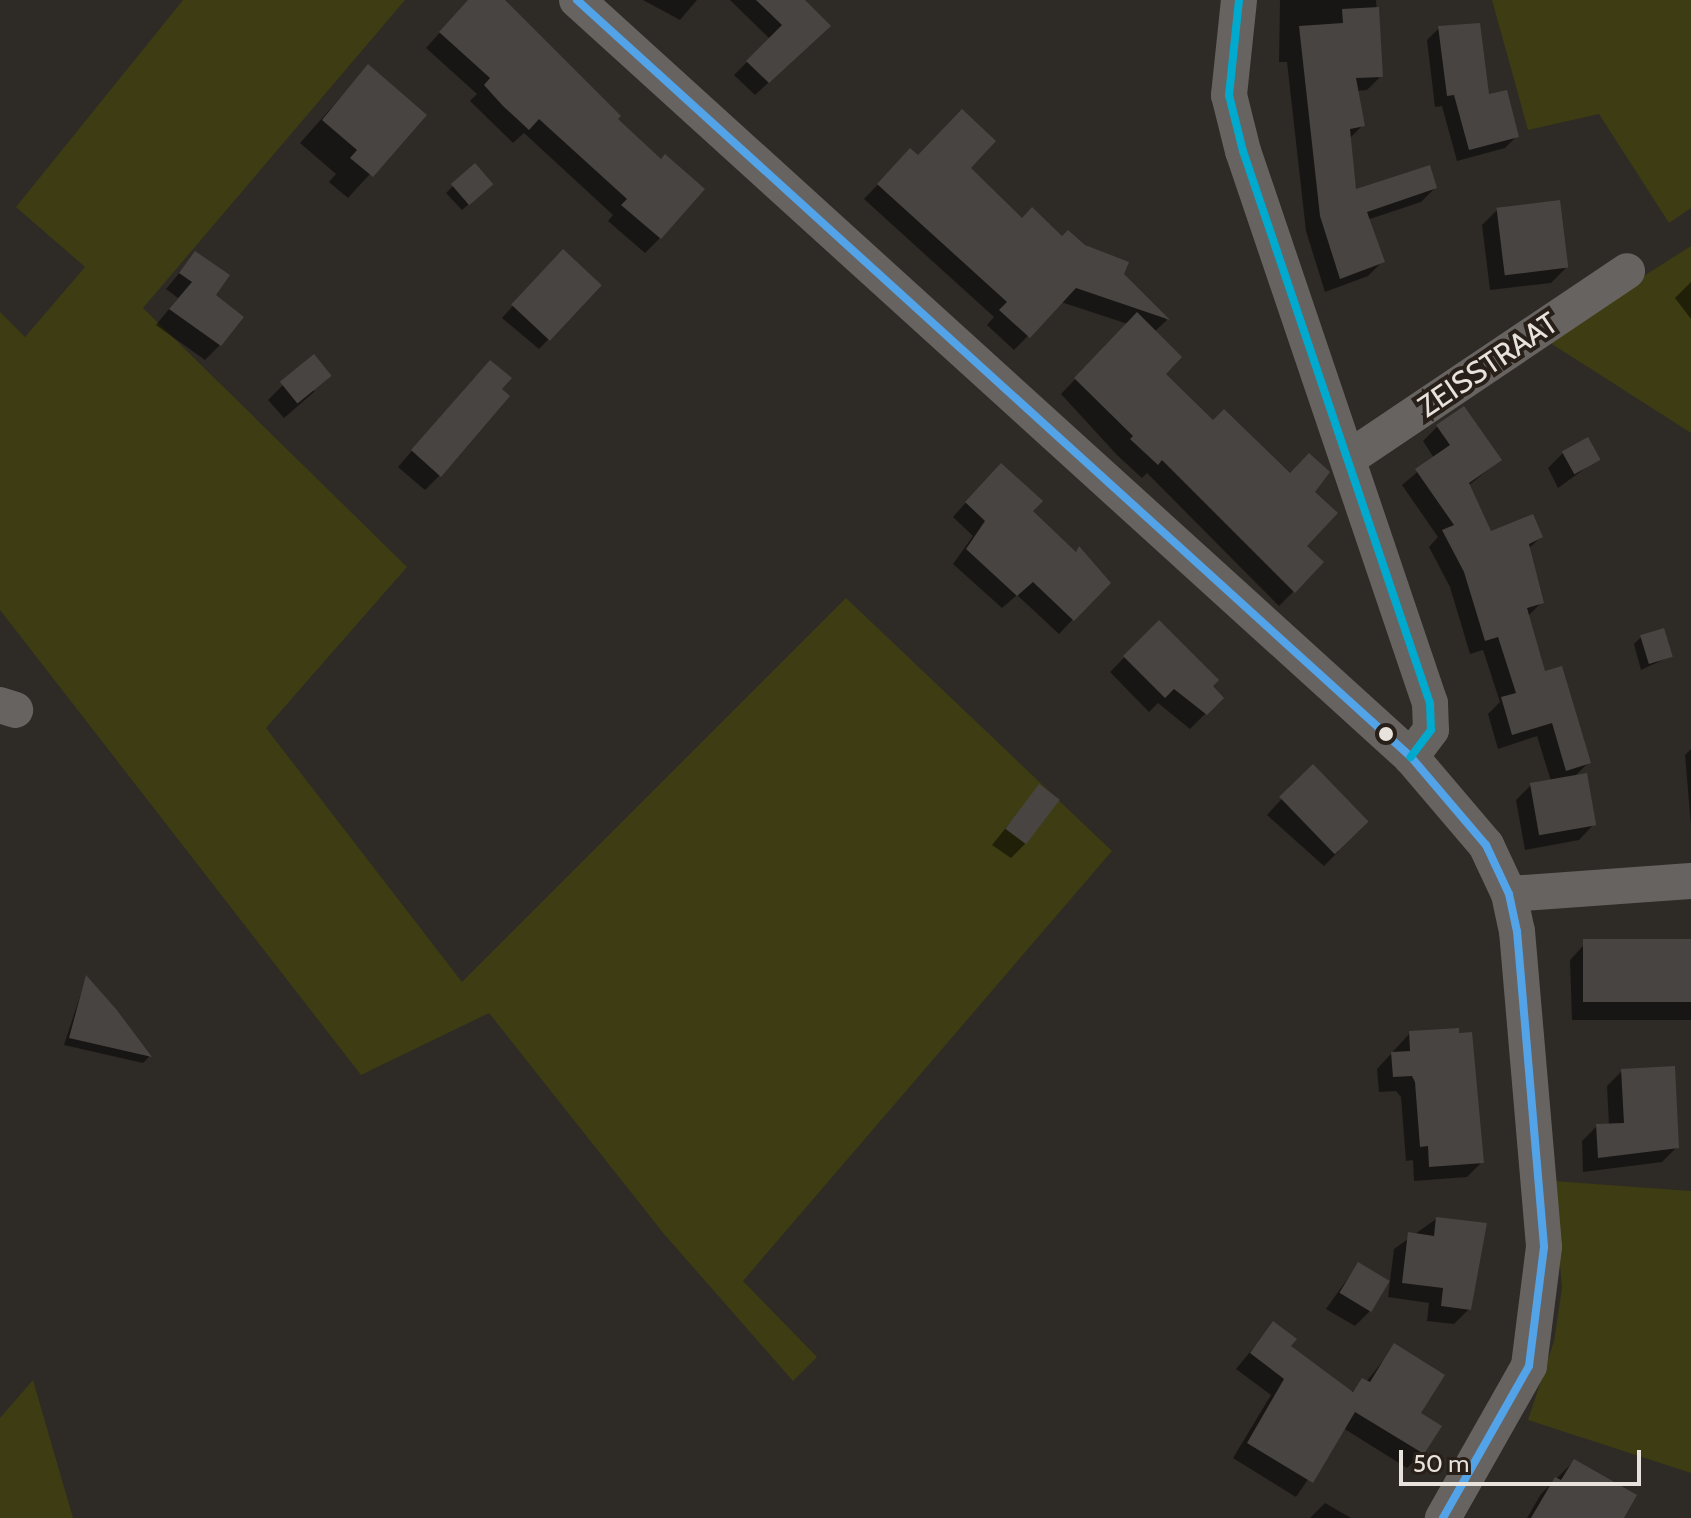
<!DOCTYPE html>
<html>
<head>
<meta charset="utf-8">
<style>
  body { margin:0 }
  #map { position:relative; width:1691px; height:1518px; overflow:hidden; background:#2e2a26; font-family:Cabin,sans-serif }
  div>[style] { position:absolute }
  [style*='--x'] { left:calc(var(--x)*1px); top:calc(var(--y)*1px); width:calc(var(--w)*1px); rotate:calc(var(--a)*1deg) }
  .green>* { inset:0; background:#3d3c12 }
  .shadow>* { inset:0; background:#0007 }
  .building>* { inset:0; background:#484441; transform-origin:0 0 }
  .street>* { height:36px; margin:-18px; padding:0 18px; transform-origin:18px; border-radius:18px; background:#676360 }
  .bus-1>* { height:8px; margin:-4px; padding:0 4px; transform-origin:4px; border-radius:4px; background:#53a3e8 }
  .bus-2>* { height:8px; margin:-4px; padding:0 4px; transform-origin:4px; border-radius:4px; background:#00a9ce }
  .dots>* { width:22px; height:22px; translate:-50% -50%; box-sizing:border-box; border:4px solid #281f19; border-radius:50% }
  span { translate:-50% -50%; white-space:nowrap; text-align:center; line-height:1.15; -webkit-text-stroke:8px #281f19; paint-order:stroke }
  .street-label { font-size:30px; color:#e8e2dd }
  .scale { position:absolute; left:1399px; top:1450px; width:242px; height:36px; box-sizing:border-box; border:4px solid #e8e2dd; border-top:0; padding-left:10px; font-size:24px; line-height:28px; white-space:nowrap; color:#e8e2dd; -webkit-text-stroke:6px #281f19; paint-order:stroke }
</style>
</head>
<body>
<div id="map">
  <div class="green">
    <i style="clip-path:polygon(183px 0,405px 0,143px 308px,407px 567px,266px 728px,462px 982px,846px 598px,1112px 851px,743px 1281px,817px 1357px,793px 1381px,664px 1234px,489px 1013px,361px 1075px,0 610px,0 312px,25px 337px,85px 267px,16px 207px)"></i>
    <i style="clip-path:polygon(1492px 0,1691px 0,1691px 208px,1669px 223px,1599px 114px,1528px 130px)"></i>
    <i style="clip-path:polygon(1691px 246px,1691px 433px,1544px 339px)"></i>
    <i style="clip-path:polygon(1553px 1181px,1691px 1191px,1691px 1473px,1528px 1420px,1554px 1341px,1562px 1288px)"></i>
    <i style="clip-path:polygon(33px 1380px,73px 1518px,0 1518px,0 1418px)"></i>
  </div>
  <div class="shadow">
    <i style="clip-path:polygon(469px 0,501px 0,660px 238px,645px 253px,608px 221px,613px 215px,524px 133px,513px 143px,470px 101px,477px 94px,426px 48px)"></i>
    <i style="clip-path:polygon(643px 0,697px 0,680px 20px)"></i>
    <i style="clip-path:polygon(730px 0,795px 0,816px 39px,755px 95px,734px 75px,770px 39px)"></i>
    <i style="clip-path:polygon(1280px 0,1376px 0,1381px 76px,1367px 90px,1357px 91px,1363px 125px,1349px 139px,1355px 192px,1435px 188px,1421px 202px,1367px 220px,1382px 262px,1368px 276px,1325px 292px,1306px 231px,1287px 62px,1279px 62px)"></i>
    <i style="clip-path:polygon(1439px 28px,1517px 136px,1505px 148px,1457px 161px,1442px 106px,1435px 107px,1427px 40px)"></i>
    <i style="clip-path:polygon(368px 67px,424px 115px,348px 198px,329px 182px,336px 174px,300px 143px)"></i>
    <i style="clip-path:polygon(910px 151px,917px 157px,968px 168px,1022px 220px,1122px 274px,1167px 320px,1154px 332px,1163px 375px,1213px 422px,1312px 492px,1294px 591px,1279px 606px,1147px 473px,1142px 478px,1117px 455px,1061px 394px,1128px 324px,1061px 302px,1014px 350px,987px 325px,994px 317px,864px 199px)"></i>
    <i style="clip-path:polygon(474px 166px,484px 191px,462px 210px,446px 193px)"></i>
    <i style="clip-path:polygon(1497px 210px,1566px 268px,1551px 283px,1490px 290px,1482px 225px)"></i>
    <i style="clip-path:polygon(196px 253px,214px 295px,220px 345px,205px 360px,156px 325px,178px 298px,166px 289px)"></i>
    <i style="clip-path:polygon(551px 263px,599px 285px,539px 349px,502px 318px)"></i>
    <i style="clip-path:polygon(1691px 282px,1691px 319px,1675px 298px)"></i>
    <i style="clip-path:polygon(475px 377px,440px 475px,425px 490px,398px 467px)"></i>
    <i style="clip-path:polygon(283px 385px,315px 391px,284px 418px,268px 400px)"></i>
    <i style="clip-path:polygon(1438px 426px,1500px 460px,1468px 486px,1490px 534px,1541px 537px,1528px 549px,1542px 602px,1527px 617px,1543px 674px,1589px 762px,1574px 777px,1594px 824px,1579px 840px,1525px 850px,1516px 800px,1531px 785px,1551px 781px,1537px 736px,1498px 749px,1488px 714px,1500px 702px,1483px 650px,1470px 654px,1450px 587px,1429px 547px,1438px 537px,1402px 485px,1434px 458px,1423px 441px)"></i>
    <i style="clip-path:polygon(1563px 453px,1598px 459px,1558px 488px,1548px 468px)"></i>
    <i style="clip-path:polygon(987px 479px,1075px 553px,1079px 549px,1108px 582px,1059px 634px,1017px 595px,1002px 608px,953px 564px,973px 536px,953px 517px)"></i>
    <i style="clip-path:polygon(1159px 622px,1221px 698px,1190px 729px,1158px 703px,1149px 712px,1110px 672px)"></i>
    <i style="clip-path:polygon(1641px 637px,1671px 656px,1641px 670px,1634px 644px)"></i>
    <i style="clip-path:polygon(1691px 749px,1691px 826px,1685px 755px)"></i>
    <i style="clip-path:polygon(1298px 781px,1339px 851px,1324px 866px,1267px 815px)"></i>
    <i style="clip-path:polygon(1039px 787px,1026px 843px,1011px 858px,992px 845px)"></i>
    <i style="clip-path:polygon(1691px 941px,1691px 1020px,1572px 1020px,1570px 960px,1584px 945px)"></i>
    <i style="clip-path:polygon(86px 978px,149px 1057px,143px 1063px,64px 1045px)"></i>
    <i style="clip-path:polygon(1410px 1033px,1482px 1162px,1467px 1177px,1414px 1181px,1413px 1160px,1406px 1161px,1401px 1097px,1396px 1091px,1379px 1092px,1377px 1069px)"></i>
    <i style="clip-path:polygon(1622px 1071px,1677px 1147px,1662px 1162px,1583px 1172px,1582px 1141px,1597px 1126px,1609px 1126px,1607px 1086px)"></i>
    <i style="clip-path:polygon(1436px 1219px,1469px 1309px,1454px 1324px,1427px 1321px,1429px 1303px,1388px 1297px,1394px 1249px)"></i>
    <i style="clip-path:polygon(1358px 1264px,1370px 1311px,1355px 1326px,1326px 1309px)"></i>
    <i style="clip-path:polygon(1273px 1324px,1289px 1346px,1350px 1393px,1366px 1382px,1395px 1346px,1419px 1414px,1439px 1427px,1422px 1453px,1407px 1468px,1343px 1428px,1296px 1497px,1233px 1458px,1271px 1395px,1236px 1369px)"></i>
    <i style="clip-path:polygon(1574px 1461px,1622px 1518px,1527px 1518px,1541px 1494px)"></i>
    <i style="clip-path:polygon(1325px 1503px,1351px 1518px,1310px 1518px)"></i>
  </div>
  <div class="building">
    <i style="clip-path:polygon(468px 0,505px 0,621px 116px,618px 119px,661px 159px,665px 154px,705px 189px,661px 239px,621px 205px,627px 199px,539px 119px,529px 130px,503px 106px,484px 85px,490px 78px,439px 32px)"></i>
    <i style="clip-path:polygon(756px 0,805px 0,831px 26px,769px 83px,746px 61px,782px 25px)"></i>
    <i style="clip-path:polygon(1379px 7px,1383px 77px,1356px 78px,1365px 126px,1350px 129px,1356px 189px,1430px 165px,1437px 188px,1367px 212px,1385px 262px,1340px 279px,1320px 216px,1299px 26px,1343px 23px,1342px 9px)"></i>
    <i style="clip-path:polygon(1480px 23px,1489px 94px,1507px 90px,1519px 137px,1469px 150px,1454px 95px,1447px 96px,1438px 26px)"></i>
    <i style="clip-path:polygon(368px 64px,427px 115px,373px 177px,350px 158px,357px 150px,322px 120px)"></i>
    <i style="clip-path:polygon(962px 109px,996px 141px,971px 168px,1022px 218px,1032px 207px,1062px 236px,1068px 230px,1085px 245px,1129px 262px,1124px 274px,1170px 320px,1076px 288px,1030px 338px,999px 310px,1007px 302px,877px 184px,910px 148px,918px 155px)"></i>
    <i style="left:475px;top:163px;width:28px;height:32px;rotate:49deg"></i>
    <i style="left:1560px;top:200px;width:68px;height:64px;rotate:83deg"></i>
    <i style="left:563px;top:249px;width:53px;height:76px;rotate:43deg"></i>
    <i style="clip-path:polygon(195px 251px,230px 275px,216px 295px,244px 317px,221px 346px,169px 309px,192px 282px,179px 273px)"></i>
    <i style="clip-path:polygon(1137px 312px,1182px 357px,1166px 374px,1213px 420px,1224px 409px,1290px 473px,1309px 453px,1330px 472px,1315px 492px,1338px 513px,1307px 546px,1324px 562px,1295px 593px,1162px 460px,1158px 465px,1130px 439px,1133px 436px,1074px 378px)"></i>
    <i style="left:314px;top:354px;width:28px;height:44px;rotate:51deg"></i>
    <i style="clip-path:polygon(490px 360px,512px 378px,502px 389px,510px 396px,441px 477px,411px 450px)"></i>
    <i style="clip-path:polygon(1464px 406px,1502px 460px,1469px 483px,1491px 531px,1533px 514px,1543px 537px,1529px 544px,1544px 603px,1527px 608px,1545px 671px,1562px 666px,1591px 763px,1566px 771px,1552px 723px,1512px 735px,1501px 697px,1516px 693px,1498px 637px,1485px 641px,1464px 572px,1442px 530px,1454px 525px,1415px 469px,1450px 445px,1436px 425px)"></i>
    <i style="left:1588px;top:437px;width:26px;height:30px;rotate:61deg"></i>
    <i style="clip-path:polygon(1001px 463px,1043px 501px,1033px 511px,1076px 552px,1079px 546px,1111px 583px,1074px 621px,1033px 582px,1017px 596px,966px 549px,985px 521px,965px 502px)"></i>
    <i style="clip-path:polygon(1159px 620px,1219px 680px,1213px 686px,1224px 698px,1207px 715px,1174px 689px,1165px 698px,1123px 656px)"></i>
    <i style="left:1664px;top:628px;width:30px;height:25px;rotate:73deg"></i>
    <i style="left:1313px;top:764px;width:80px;height:47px;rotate:46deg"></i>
    <i style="left:1587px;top:773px;width:53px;height:58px;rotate:80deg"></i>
    <i style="left:1039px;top:784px;width:26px;height:56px;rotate:37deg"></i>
    <i style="left:1691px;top:939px;width:63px;height:108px;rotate:90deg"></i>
    <i style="clip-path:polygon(86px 975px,116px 1009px,152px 1057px,69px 1038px)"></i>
    <i style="clip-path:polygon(1459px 1028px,1459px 1033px,1472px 1032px,1484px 1163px,1429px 1167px,1428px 1146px,1420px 1147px,1415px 1082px,1412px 1076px,1393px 1077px,1391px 1052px,1410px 1051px,1409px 1031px)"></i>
    <i style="clip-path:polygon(1675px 1066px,1679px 1148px,1598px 1158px,1596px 1124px,1624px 1123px,1621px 1069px)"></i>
    <i style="clip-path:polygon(1436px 1217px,1487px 1223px,1471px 1310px,1441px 1306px,1443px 1288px,1402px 1283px,1408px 1232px,1434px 1236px)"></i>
    <i style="left:1358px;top:1262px;width:37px;height:36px;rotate:31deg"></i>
    <i style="clip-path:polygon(1273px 1321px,1297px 1339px,1291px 1346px,1353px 1392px,1362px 1378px,1370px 1382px,1394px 1343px,1445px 1375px,1421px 1413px,1442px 1426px,1424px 1454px,1355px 1412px,1313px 1483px,1247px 1443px,1284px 1379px,1250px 1353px)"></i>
    <i style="clip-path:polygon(1574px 1459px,1637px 1495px,1624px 1518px,1531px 1518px,1555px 1477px,1561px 1480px)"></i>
  </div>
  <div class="street">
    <i style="--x:577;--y:0;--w:1126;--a:42.23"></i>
    <i style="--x:1411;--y:757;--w:116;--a:49.6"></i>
    <i style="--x:1486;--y:845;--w:54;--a:64.9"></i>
    <i style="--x:1509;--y:894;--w:38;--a:78"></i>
    <i style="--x:1517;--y:931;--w:317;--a:85.1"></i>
    <i style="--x:1544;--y:1247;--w:120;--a:97.2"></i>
    <i style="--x:1529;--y:1366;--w:175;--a:119.5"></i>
    <i style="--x:1239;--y:0;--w:96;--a:96"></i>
    <i style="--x:1229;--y:95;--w:58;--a:76"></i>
    <i style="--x:1243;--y:151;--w:583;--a:71.29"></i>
    <i style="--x:1430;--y:703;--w:27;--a:88"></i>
    <i style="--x:1431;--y:730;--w:34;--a:127"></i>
    <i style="--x:1349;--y:458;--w:335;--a:-33.9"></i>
    <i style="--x:0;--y:705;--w:16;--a:18"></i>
    <i style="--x:1509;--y:894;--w:182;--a:-4.1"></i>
  </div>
  <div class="bus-1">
    <i style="--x:577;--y:0;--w:1126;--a:42.23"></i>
    <i style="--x:1411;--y:757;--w:116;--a:49.6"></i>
    <i style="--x:1486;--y:845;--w:54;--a:64.9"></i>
    <i style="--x:1509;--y:894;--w:38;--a:78"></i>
    <i style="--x:1517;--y:931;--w:317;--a:85.1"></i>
    <i style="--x:1544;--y:1247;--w:120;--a:97.2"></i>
    <i style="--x:1529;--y:1366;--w:175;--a:119.5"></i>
  </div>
  <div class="bus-2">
    <i style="--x:1239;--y:0;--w:96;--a:96"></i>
    <i style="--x:1229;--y:95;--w:58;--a:76"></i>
    <i style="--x:1243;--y:151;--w:583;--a:71.29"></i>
    <i style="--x:1430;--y:703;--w:27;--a:88"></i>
    <i style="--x:1431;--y:730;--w:34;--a:127"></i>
  </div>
  <div class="dots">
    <i style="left:1386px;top:734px;background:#e8e2dd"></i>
  </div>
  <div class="street-label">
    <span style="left:1488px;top:365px;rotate:-34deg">ZEISSTRAAT</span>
  </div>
  <div class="scale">50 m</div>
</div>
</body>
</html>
